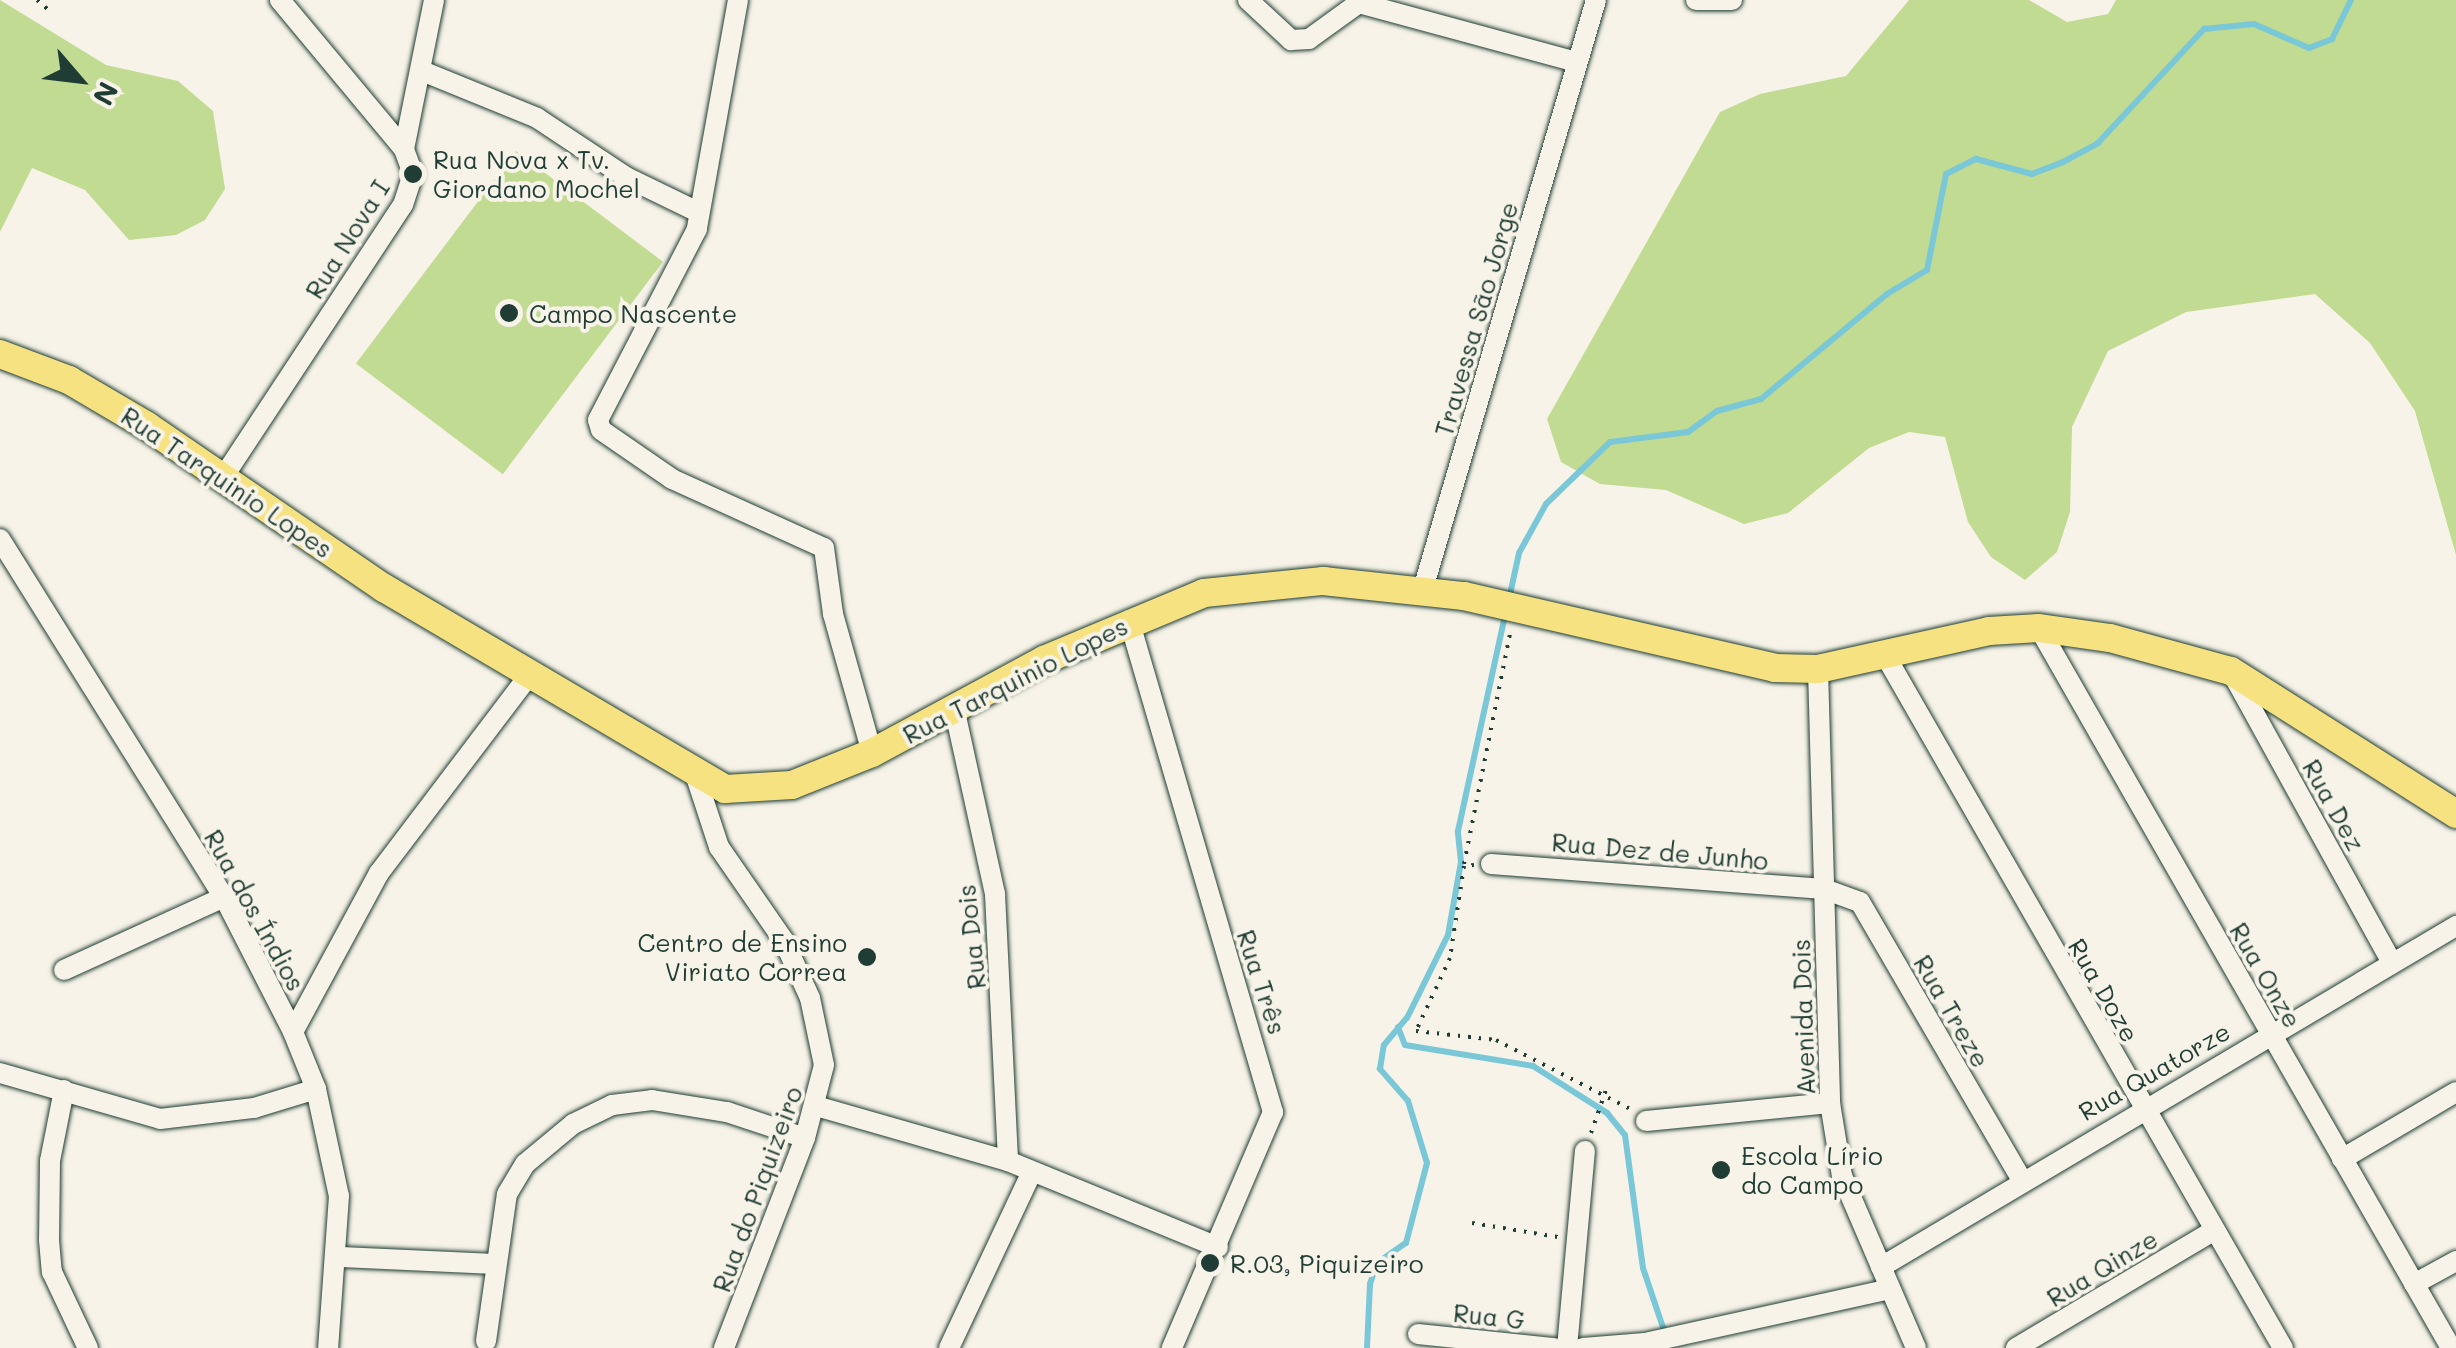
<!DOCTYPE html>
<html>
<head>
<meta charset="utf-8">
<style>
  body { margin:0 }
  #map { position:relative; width:2456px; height:1348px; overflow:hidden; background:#f7f3e8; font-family:Mali,sans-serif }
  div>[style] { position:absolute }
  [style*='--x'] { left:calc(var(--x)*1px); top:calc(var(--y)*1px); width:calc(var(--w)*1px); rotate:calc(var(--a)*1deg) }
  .green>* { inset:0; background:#c1db92; transform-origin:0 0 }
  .stream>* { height:6px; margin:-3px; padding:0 3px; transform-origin:3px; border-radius:3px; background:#7ac7d8 }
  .path>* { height:4px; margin-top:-2px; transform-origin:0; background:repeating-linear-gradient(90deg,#1f3d34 0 2.5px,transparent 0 10.5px) }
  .roads { filter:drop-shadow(0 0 2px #1f3d34) drop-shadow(0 0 2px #1f3d34) }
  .minor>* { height:20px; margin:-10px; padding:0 10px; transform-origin:10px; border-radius:10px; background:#f7f3e8 }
  .major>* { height:28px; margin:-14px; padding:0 14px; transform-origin:14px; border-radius:14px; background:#f7e281 }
  .dots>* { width:28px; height:28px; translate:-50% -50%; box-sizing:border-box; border:5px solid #f7f3e8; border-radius:50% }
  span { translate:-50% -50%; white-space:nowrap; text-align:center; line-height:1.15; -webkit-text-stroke:8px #f7f3e8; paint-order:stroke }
  .poi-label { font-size:25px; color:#1f3d34 }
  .left { translate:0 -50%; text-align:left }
  .right { translate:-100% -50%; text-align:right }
  .street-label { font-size:25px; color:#1f3d34 }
  .north { position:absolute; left:30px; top:30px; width:100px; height:100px; -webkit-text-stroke:8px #f7f3e8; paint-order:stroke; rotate:118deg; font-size:28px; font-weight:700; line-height:40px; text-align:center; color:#1f3d34 }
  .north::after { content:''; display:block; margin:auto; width:35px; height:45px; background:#1f3d34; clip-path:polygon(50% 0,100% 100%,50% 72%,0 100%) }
</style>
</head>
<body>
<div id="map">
  <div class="green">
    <i style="clip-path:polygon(0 0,106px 65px,178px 81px,213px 111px,225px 189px,205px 220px,176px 235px,129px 240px,85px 190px,32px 168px,0 232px)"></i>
    <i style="clip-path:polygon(1909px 0,2029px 0,2067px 22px,2108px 14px,2116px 0,2456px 0,2456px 555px,2415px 411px,2370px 343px,2315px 294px,2186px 312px,2108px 351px,2072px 427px,2070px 512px,2057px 552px,2025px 580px,1991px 557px,1968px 522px,1945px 437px,1909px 432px,1869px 448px,1788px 513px,1744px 524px,1666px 490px,1600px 484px,1561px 462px,1547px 419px,1720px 112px,1760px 94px,1846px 76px)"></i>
    <i style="left:516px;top:151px;width:184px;height:266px;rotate:37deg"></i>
  </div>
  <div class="stream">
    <i style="--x:1509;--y:599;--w:47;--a:-77.7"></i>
    <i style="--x:1519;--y:553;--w:56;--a:-61.1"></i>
    <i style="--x:1546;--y:504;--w:89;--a:-44.1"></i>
    <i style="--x:1610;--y:442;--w:79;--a:-7.3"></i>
    <i style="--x:1688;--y:432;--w:36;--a:-36"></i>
    <i style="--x:1717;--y:411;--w:46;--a:-15.3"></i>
    <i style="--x:1761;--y:399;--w:164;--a:-39.8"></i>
    <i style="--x:1887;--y:294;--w:47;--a:-31"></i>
    <i style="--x:1927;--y:270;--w:98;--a:-78.8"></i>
    <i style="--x:1946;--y:174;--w:34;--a:-27"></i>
    <i style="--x:1976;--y:159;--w:58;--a:15"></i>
    <i style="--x:2032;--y:174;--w:33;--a:-21"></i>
    <i style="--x:2063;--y:162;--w:40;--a:-28"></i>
    <i style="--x:2098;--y:143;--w:156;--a:-47.1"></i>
    <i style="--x:2204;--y:29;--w:50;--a:-5.7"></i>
    <i style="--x:2254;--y:24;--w:60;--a:23.6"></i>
    <i style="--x:2309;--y:48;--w:25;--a:-21"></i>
    <i style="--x:2332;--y:39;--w:43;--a:-64"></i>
    <i style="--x:1398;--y:1027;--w:19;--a:69"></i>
    <i style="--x:1405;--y:1045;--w:130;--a:9.3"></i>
    <i style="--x:1533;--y:1066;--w:88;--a:32.4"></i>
    <i style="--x:1607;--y:1113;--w:28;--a:51"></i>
    <i style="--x:1625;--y:1135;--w:134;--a:82.3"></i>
    <i style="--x:1643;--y:1268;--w:84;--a:71.4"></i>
    <i style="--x:1367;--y:1348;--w:64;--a:-87.3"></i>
    <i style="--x:1370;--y:1284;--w:22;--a:-72"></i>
    <i style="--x:1377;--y:1263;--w:35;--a:-35"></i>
    <i style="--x:1406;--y:1243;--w:83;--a:-75.3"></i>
    <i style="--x:1427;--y:1163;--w:65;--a:-107"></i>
    <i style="--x:1408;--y:1101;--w:43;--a:-131.2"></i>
    <i style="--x:1380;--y:1069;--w:24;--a:-81"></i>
    <i style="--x:1384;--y:1045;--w:35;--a:-50"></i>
    <i style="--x:1407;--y:1018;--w:93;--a:-63.7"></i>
    <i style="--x:1448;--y:935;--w:74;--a:-79.9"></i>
    <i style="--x:1461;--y:862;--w:31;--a:-96"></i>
    <i style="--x:1458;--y:831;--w:225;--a:-77.7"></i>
  </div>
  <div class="path">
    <i style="--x:37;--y:0;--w:18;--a:41"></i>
    <i style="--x:1464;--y:864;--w:241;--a:-78.7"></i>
    <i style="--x:1474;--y:865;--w:10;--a:174"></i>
    <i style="--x:1464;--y:866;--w:93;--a:98.7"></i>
    <i style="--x:1450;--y:958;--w:81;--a:115"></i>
    <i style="--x:1416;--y:1031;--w:81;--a:6.4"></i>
    <i style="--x:1496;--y:1040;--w:151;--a:27.2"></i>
    <i style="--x:1591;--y:1133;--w:46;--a:-70.8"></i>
    <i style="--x:1472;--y:1223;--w:87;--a:9.2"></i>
  </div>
  <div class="roads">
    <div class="minor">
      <i style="--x:738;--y:0;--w:233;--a:100.2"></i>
      <i style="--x:697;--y:229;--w:215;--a:117.4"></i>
      <i style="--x:598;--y:420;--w:10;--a:73"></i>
      <i style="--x:601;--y:430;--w:86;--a:34.6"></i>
      <i style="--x:672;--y:479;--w:167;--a:24.4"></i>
      <i style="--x:824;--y:548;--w:67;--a:82.2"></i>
      <i style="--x:833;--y:614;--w:144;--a:74.3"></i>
      <i style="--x:1248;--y:0;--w:59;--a:42.9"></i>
      <i style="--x:1291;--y:40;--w:18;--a:-3"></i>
      <i style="--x:1309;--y:39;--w:62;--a:-35.8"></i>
      <i style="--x:1359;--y:3;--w:222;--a:15.2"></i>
      <i style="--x:1696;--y:0;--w:36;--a:0"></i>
      <i style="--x:422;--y:71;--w:124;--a:22.2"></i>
      <i style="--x:537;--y:118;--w:107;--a:33.5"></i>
      <i style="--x:626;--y:177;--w:80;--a:25.9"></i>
      <i style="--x:404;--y:149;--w:152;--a:-78.6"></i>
      <i style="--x:222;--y:479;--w:328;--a:-56.6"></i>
      <i style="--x:403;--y:205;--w:33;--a:-72"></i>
      <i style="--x:413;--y:174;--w:27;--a:-110"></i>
      <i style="--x:404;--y:149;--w:194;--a:-129.8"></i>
      <i style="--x:0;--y:539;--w:422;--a:58"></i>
      <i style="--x:224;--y:897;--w:152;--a:62.9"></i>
      <i style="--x:293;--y:1032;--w:61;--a:68"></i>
      <i style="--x:316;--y:1089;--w:109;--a:77.9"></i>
      <i style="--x:339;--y:1196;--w:152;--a:94.1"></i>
      <i style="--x:1423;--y:589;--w:614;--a:-73.63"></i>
      <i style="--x:1129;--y:620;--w:513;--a:73.69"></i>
      <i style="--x:1273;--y:1112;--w:257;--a:113.2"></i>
      <i style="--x:2039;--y:628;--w:830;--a:60.22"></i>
      <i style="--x:1885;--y:655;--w:799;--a:60.13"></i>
      <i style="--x:1818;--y:669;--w:434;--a:88.4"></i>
      <i style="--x:1830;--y:1103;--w:74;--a:80.7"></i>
      <i style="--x:1842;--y:1176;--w:187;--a:66.7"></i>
      <i style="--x:2232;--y:673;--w:331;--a:61.1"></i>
      <i style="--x:955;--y:712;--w:186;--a:77.6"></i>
      <i style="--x:995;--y:894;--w:267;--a:87.2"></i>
      <i style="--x:696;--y:777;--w:74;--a:71.8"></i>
      <i style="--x:719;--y:847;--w:114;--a:55.3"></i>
      <i style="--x:784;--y:941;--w:63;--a:65.5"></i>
      <i style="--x:810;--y:998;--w:68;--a:78.2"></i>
      <i style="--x:824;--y:1065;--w:75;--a:104.6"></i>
      <i style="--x:805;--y:1138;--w:225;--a:111.1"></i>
      <i style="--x:1491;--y:864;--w:334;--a:4.3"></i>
      <i style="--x:1824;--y:889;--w:38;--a:20"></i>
      <i style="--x:1860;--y:902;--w:318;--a:59.8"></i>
      <i style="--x:64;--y:970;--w:176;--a:-24.5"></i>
      <i style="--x:293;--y:1032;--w:181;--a:-61.6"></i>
      <i style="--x:379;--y:873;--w:246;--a:-52.8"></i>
      <i style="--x:0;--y:1073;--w:166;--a:16"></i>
      <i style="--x:160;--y:1119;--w:95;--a:-6.7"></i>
      <i style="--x:254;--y:1108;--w:65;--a:-17"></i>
      <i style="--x:64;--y:1090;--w:72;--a:101.2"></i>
      <i style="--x:50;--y:1161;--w:79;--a:90.7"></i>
      <i style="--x:49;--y:1240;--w:32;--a:85"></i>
      <i style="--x:52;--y:1272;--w:84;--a:64.7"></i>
      <i style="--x:816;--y:1106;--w:200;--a:16"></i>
      <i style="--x:1008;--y:1161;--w:227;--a:22.3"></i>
      <i style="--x:1646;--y:1121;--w:185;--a:-5.6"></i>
      <i style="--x:2342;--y:1159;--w:132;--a:-30.4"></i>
      <i style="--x:340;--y:1257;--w:156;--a:2.6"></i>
      <i style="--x:1881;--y:1267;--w:669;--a:-30.67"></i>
      <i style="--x:2414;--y:1284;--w:48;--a:-28.7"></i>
      <i style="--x:1418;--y:1334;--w:137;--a:5.9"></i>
      <i style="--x:486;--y:1341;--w:148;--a:-81.9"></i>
      <i style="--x:507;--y:1194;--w:35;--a:-59"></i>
      <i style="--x:525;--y:1164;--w:62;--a:-39.8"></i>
      <i style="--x:573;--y:1124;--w:43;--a:-26"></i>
      <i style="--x:612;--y:1105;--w:40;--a:-7.1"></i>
      <i style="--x:652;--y:1100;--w:76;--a:9.1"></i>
      <i style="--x:727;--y:1112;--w:82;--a:18.4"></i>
      <i style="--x:949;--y:1348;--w:195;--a:-64.8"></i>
      <i style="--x:1567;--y:1348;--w:198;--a:-84.8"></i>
      <i style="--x:1583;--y:1348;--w:62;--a:-4.6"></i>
      <i style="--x:1645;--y:1343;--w:251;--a:-12.4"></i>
      <i style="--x:2016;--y:1348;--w:229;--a:-30.7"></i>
    </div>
    <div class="major">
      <i style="--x:0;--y:354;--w:74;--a:20.6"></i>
      <i style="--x:69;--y:380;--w:91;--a:30.5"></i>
      <i style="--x:147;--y:426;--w:287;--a:34.4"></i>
      <i style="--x:384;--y:588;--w:396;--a:30.5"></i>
      <i style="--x:725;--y:789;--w:67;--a:-3.4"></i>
      <i style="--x:792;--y:785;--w:86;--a:-21.8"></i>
      <i style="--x:872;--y:753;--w:196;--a:-28.4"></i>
      <i style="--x:1044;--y:660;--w:173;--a:-22.7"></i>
      <i style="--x:1204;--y:593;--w:120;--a:-5.8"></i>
      <i style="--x:1323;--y:581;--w:142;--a:6.1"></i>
      <i style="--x:1464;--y:596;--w:319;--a:13"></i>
      <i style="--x:1775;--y:668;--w:43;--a:1.3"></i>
      <i style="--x:1818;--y:669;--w:175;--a:-12.5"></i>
      <i style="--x:1989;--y:631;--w:50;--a:-3.4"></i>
      <i style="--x:2039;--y:628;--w:72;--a:8"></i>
      <i style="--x:2110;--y:638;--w:125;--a:15.3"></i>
      <i style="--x:2231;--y:671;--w:267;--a:32.4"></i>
    </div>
  </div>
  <div class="dots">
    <i style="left:413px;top:174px;background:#1f3d34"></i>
    <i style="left:509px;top:313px;background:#1f3d34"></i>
    <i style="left:867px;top:957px;background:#1f3d34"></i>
    <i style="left:1721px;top:1170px;background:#1f3d34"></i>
    <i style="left:1210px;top:1263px;background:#1f3d34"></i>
  </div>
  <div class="poi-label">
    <span class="left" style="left:433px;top:174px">Rua Nova x Tv.<br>Giordano Mochel</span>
    <span class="left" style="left:529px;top:313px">Campo Nascente</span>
    <span class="right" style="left:847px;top:957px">Centro de Ensino<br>Viriato Correa</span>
    <span class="left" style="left:1741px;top:1170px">Escola Lírio<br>do Campo</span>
    <span class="left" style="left:1230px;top:1263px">R.03, Piquizeiro</span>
  </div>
  <div class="street-label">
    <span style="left:347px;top:239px;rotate:-58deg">Rua Nova I</span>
    <span style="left:1476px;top:319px;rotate:-74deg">Travessa São Jorge</span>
    <span style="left:227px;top:482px;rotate:34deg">Rua Tarquinio Lopes</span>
    <span style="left:1015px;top:680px;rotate:-27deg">Rua Tarquinio Lopes</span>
    <span style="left:2334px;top:805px;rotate:61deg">Rua Dez</span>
    <span style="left:1660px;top:851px;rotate:5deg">Rua Dez de Junho</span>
    <span style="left:255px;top:910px;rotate:61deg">Rua dos Índios</span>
    <span style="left:971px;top:937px;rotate:-96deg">Rua Dois</span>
    <span style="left:2266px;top:975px;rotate:60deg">Rua Onze</span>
    <span style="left:1262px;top:982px;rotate:72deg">Rua Três</span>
    <span style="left:2104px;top:990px;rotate:60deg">Rua Doze</span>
    <span style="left:1952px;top:1011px;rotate:60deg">Rua Treze</span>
    <span style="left:1803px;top:1017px;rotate:-92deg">Avenida Dois</span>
    <span style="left:2154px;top:1071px;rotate:-30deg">Rua Quatorze</span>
    <span style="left:757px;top:1189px;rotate:-70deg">Rua do Piquizeiro</span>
    <span style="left:2102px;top:1268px;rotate:-31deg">Rua Qinze</span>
    <span style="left:1489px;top:1316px;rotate:6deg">Rua G</span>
  </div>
  <div class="north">N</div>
</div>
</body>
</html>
